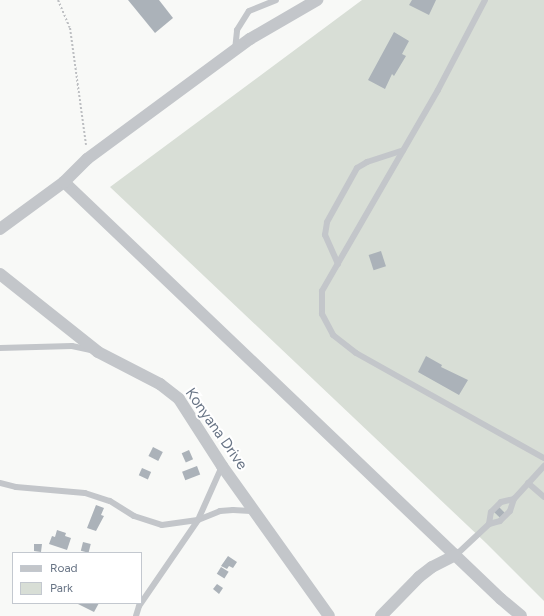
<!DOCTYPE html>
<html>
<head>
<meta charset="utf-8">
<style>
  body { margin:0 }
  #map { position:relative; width:544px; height:616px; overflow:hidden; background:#f8f9f7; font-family:Figtree,sans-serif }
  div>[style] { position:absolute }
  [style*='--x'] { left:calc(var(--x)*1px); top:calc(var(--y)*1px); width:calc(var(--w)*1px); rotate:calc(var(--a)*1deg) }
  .green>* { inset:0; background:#d8ded6 }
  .building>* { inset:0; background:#abb2b9; transform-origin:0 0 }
  .path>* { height:2px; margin-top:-1px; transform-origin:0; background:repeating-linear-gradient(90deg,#bdbfc2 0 2px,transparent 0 4px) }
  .lane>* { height:6px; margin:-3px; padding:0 3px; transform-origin:3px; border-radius:3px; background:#c3c6ca }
  .street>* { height:12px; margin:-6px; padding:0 6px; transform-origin:6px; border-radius:6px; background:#c3c6ca }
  span { translate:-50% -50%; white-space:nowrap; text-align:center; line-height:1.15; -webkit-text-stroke:4px #fff; paint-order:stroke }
  .street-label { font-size:15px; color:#697586 }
  .legend { position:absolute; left:12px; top:552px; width:130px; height:52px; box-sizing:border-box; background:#fff; border:1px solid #c3c8cf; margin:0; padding:5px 7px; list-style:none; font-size:12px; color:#697586 }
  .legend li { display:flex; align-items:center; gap:8px; height:20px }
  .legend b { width:20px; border:1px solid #c3c8cf }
</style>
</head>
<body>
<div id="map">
  <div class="green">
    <i style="clip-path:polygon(362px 0,544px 0,544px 601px,486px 543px,110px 187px)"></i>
  </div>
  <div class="building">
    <i style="clip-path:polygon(128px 0,159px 0,173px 18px,155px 33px)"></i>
    <i style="clip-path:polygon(412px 0,436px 0,429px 15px,409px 5px)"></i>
    <i style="clip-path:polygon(394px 32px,409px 41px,402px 54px,406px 56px,394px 76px,392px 74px,385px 89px,368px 80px)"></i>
    <i style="left:381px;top:251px;width:16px;height:13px;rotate:72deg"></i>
    <i style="clip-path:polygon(426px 356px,442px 365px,441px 367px,468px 380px,459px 395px,418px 372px)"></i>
    <i style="left:153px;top:447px;width:11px;height:10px;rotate:27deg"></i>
    <i style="left:189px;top:450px;width:10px;height:8px;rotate:66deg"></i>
    <i style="left:197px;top:466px;width:9px;height:16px;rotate:69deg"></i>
    <i style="left:142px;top:468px;width:10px;height:8px;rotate:24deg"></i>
    <i style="clip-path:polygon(96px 505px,104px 508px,101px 515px,104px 516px,96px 531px,87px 528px)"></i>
    <i style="left:499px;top:507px;width:8px;height:7px;rotate:45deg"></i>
    <i style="clip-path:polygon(57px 530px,66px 533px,65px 536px,71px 538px,67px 550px,49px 544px,52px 536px,55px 537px)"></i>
    <i style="left:83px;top:542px;width:8px;height:9px;rotate:14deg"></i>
    <i style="clip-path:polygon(34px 544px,42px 544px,41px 552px,34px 551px)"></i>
    <i style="clip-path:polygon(228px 556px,237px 562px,233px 568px,229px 566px,227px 569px,221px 566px)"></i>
    <i style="left:221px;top:567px;width:9px;height:8px;rotate:32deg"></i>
    <i style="clip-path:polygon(217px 584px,223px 588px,219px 594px,213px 589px)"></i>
    <i style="clip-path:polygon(76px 603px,99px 603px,94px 612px)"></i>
  </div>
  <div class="path">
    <i style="--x:58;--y:0;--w:30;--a:67"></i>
    <i style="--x:70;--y:28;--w:118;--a:82.2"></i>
  </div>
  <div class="lane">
    <i style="--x:485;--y:0;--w:102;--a:117.6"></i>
    <i style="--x:438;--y:90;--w:232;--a:120"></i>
    <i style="--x:322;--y:291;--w:23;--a:90"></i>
    <i style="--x:322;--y:314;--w:24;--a:62"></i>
    <i style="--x:333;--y:335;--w:29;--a:38"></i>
    <i style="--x:356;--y:353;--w:215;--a:29.2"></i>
    <i style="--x:235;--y:50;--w:20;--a:-84"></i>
    <i style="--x:237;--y:30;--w:22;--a:-58"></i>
    <i style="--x:249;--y:11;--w:29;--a:-22"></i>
    <i style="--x:338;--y:264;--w:32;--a:-114"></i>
    <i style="--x:325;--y:235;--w:13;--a:-81"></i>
    <i style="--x:327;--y:222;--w:62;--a:-60.9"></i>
    <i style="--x:357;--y:168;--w:12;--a:-31"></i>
    <i style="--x:367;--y:162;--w:38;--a:-18"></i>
    <i style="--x:0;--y:348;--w:72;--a:-1.6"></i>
    <i style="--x:72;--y:346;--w:19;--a:12"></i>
    <i style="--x:0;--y:483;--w:16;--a:14"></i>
    <i style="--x:16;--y:487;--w:69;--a:5"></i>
    <i style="--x:85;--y:493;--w:26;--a:18"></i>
    <i style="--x:110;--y:501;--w:28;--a:32"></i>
    <i style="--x:134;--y:516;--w:29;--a:18"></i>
    <i style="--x:162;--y:525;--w:36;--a:-8"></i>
    <i style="--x:198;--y:520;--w:24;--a:-22"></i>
    <i style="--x:220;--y:511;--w:13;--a:-4"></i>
    <i style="--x:233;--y:510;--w:22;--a:3"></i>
    <i style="--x:528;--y:483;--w:21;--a:41"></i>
    <i style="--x:489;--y:524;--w:12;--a:-81"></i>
    <i style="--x:491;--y:512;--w:14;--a:-45"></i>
    <i style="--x:501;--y:502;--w:13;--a:-13"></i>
    <i style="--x:456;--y:555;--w:45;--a:-43.2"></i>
    <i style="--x:489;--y:524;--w:11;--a:-15"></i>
    <i style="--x:500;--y:521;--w:14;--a:-45"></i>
    <i style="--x:510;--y:511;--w:13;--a:-72"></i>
    <i style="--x:514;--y:499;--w:45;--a:-47.7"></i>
    <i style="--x:136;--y:616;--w:10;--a:-73"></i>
    <i style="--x:139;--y:606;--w:104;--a:-55.5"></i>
    <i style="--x:198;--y:520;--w:59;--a:-66"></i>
  </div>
  <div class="street">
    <i style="--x:64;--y:182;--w:604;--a:43.66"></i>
    <i style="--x:501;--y:599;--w:26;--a:40"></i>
    <i style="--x:0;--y:229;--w:79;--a:-36.3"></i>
    <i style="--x:64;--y:182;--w:33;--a:-45"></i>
    <i style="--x:87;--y:159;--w:202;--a:-36.4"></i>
    <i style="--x:250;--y:39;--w:78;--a:-30.2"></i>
    <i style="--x:0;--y:274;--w:125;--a:38.5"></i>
    <i style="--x:98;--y:352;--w:70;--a:27.3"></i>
    <i style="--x:160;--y:384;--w:24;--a:38"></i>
    <i style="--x:179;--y:399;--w:80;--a:57.3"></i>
    <i style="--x:222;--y:466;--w:184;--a:54.5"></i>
    <i style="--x:381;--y:616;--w:54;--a:-45.7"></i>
    <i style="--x:419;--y:577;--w:16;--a:-38"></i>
    <i style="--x:432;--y:567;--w:27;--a:-27"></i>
  </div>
  <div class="street-label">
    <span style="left:216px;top:429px;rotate:55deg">Konyana Drive</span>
  </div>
  <ul class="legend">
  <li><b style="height:5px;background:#c3c6ca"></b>Road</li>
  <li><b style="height:11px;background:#d8ded6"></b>Park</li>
  </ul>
</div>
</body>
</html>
